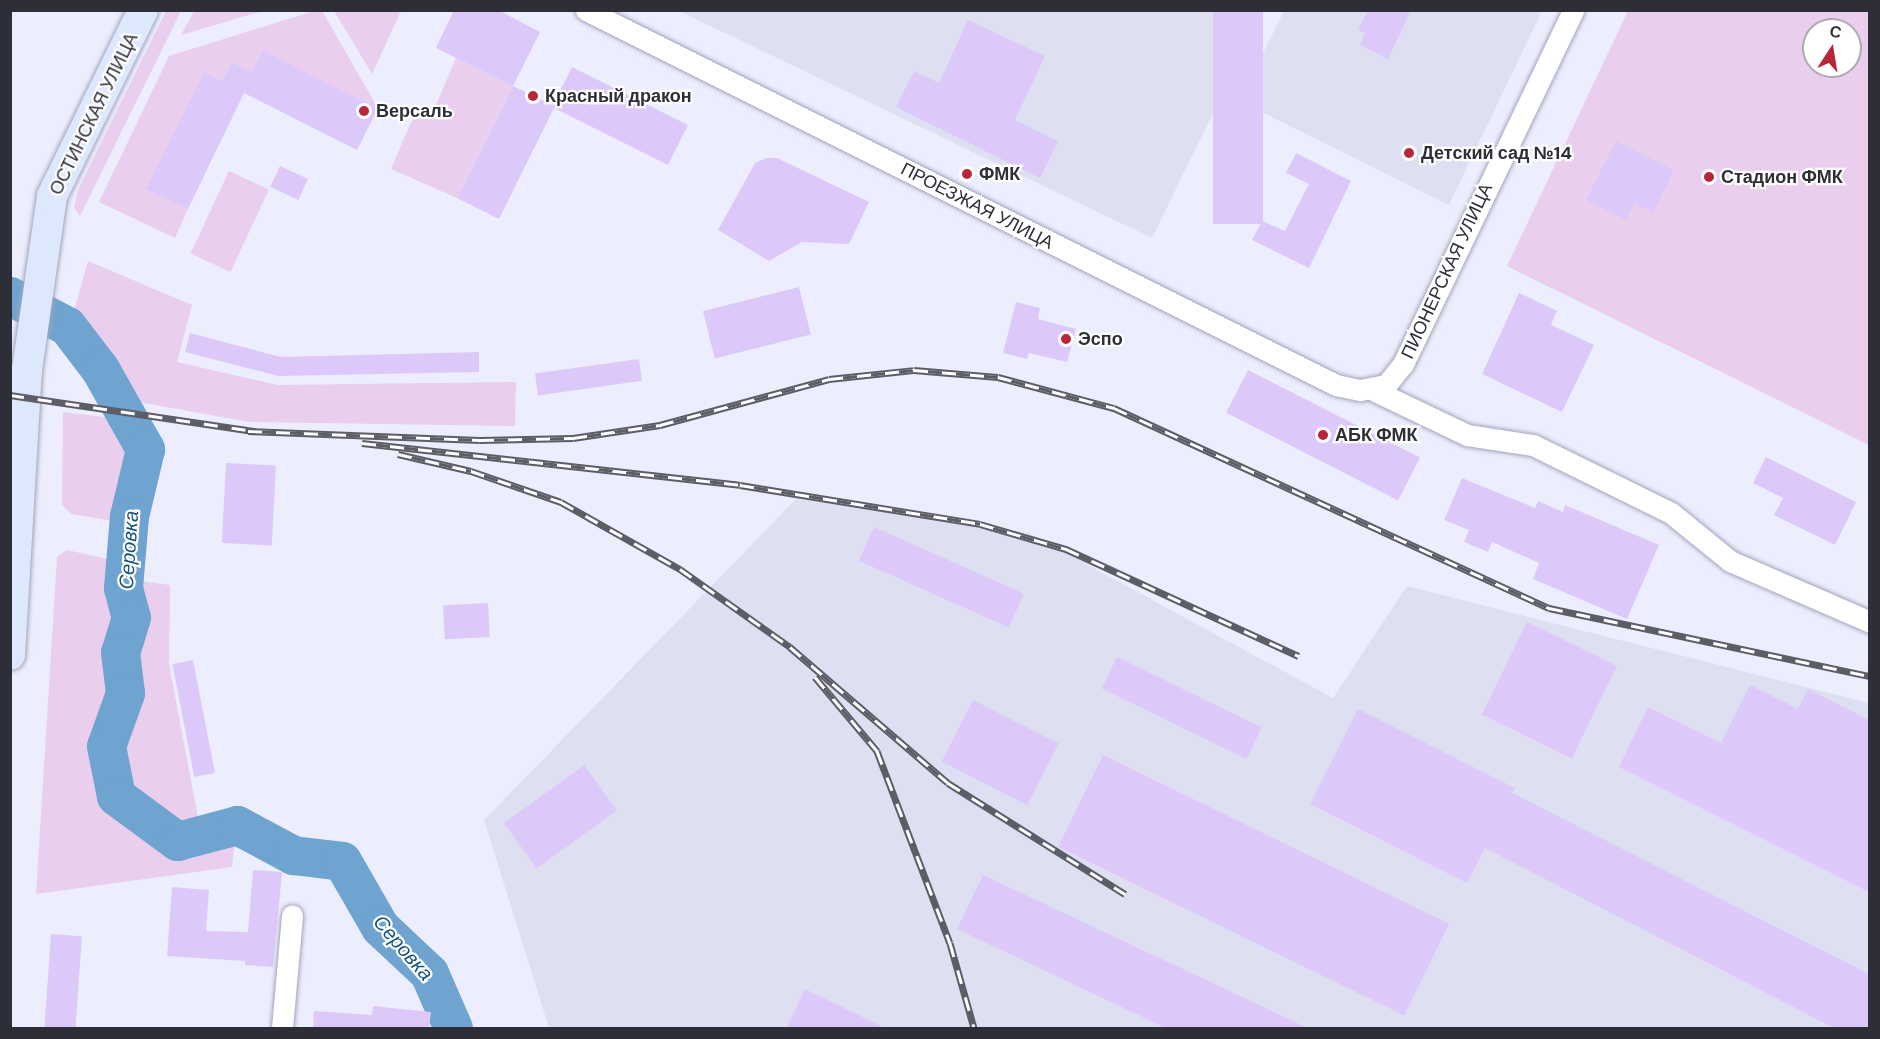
<!DOCTYPE html>
<html>
<head>
<meta charset="utf-8">
<style>
  body { margin:0 }
  #map { position:relative; width:1880px; height:1039px; overflow:hidden; background:#edeefd; font-family:"DM Sans",sans-serif }
  div>[style] { position:absolute }
  [style*='--x'] { left:calc(var(--x)*1px); top:calc(var(--y)*1px); width:calc(var(--w)*1px); rotate:calc(var(--a)*1deg) }
  .built>* { inset:0; background:#dedff1 }
  .green>* { inset:0; background:#e9ceed; transform-origin:0 0 }
  .river>* { height:39px; margin:-19.5px; padding:0 19.5px; transform-origin:19.5px; border-radius:19.5px; background:#6fa4d0 }
  .building>* { inset:0; background:#dcc9f9; transform-origin:0 0 }
  .roads { filter:drop-shadow(0 0 2px #a3a4bc) drop-shadow(0 0 2px #a3a4bc) }
  .street>* { height:21px; margin:-10.5px; padding:0 10.5px; transform-origin:10.5px; border-radius:10.5px; background:#fff }
  .secondary>* { height:30px; margin:-15px; padding:0 15px; transform-origin:15px; border-radius:15px; background:#dee8fc }
  .rail>* { height:7px; margin-top:-3.5px; transform-origin:0; background:repeating-linear-gradient(90deg,#fff 0 14px,#5c5d67 0 28px); box-sizing:border-box; border-block:2px solid #5c5d67 }
  .dots>* { width:16px; height:16px; translate:-50% -50%; box-sizing:border-box; border:3px solid #fff; border-radius:50% }
  span { translate:-50% -50%; white-space:nowrap; text-align:center; line-height:1.15; -webkit-text-stroke:4.5px #fff; paint-order:stroke }
  .poi-label { font-size:18px; color:#2d2e37; font-weight:700 }
  .left { translate:0 -50%; text-align:left }
  .street-label { font-size:18px; color:#2d2e37 }
  .water-label { font-size:20px; color:#16537d; font-style:italic }
  .frame { position:absolute; inset:0; border:12px solid #2d2e37; pointer-events:none }
  .north { position:absolute; left:1802px; top:18px; width:60px; height:60px; box-sizing:border-box; background:#fff; border:2px solid #ababaf; border-radius:50%; rotate:12deg; font-size:16px; font-weight:700; line-height:24px; text-align:center; color:#2d2e37 }
  .north::after { content:''; display:block; margin:auto; width:21px; height:27px; background:#b82639; clip-path:polygon(50% 0,100% 100%,50% 72%,0 100%) }
</style>
</head>
<body>
<div id="map">
  <div class="built">
    <i style="clip-path:polygon(679px 11px,1263px 11px,1152px 238px)"></i>
    <i style="clip-path:polygon(1284px 11px,1542px 11px,1449px 205px,1239px 101px)"></i>
    <i style="clip-path:polygon(796px 499px,1029px 533px,1333px 698px,1407px 586px,1869px 703px,1869px 1028px,549px 1028px,484px 820px)"></i>
  </div>
  <div class="green">
    <i style="clip-path:polygon(166px 11px,181px 11px,80px 216px,74px 208px,78px 190px)"></i>
    <i style="clip-path:polygon(194px 11px,194px 10px,263px 11px,181px 35px)"></i>
    <i style="clip-path:polygon(314px 11px,322px 11px,378px 108px,263px 50px,251px 72px,232px 62px,222px 81px,204px 73px,147px 188px,188px 209px,175px 238px,99px 202px,169px 56px)"></i>
    <i style="clip-path:polygon(334px 11px,401px 11px,372px 74px)"></i>
    <i style="clip-path:polygon(evenodd,1628px 11px,1869px 11px,1869px 445px,1507px 266px,1628px 11px,1814px 30px,1850px 30px,1850px 66px,1814px 66px,1814px 30px)"></i>
    <i style="clip-path:polygon(456px 58px,513px 86px,457px 198px,391px 169px,411px 122px,422px 110px,436px 105px)"></i>
    <i style="left:229px;top:171px;width:44px;height:91px;rotate:25deg"></i>
    <i style="clip-path:polygon(88px 261px,192px 305px,177px 362px,278px 385px,516px 382px,515px 426px,249px 422px,133px 401px,74px 311px)"></i>
    <i style="clip-path:polygon(63px 412px,121px 419px,136px 449px,120px 522px,71px 514px,62px 505px)"></i>
    <i style="clip-path:polygon(67px 550px,112px 560px,109px 590px,122px 620px,110px 652px,117px 694px,99px 746px,108px 803px,175px 853px,236px 833px,232px 867px,36px 894px,57px 557px)"></i>
    <i style="clip-path:polygon(134px 580px,170px 585px,169px 664px,200px 828px,181px 832px,123px 789px,116px 745px,134px 695px,128px 650px,139px 620px)"></i>
  </div>
  <div class="river">
    <i style="--x:10;--y:296;--w:64;--a:27.8"></i>
    <i style="--x:67;--y:326;--w:54;--a:52.5"></i>
    <i style="--x:100;--y:369;--w:92;--a:60.6"></i>
    <i style="--x:145;--y:449;--w:69;--a:103.4"></i>
    <i style="--x:129;--y:516;--w:72;--a:94.8"></i>
    <i style="--x:123;--y:588;--w:30;--a:75"></i>
    <i style="--x:131;--y:617;--w:37;--a:107"></i>
    <i style="--x:120;--y:652;--w:41;--a:83"></i>
    <i style="--x:125;--y:693;--w:56;--a:109.7"></i>
    <i style="--x:106;--y:746;--w:51;--a:78.7"></i>
    <i style="--x:116;--y:796;--w:76;--a:36.4"></i>
    <i style="--x:177;--y:841;--w:62;--a:-14.9"></i>
    <i style="--x:237;--y:825;--w:64;--a:28.2"></i>
    <i style="--x:293;--y:855;--w:49;--a:7"></i>
    <i style="--x:342;--y:861;--w:76;--a:60.1"></i>
    <i style="--x:380;--y:927;--w:67;--a:43.2"></i>
    <i style="--x:429;--y:973;--w:60;--a:66.4"></i>
  </div>
  <div class="building">
    <i style="clip-path:polygon(454px 10px,498px 10px,540px 32px,513px 86px,436px 48px)"></i>
    <i style="left:1213px;top:10px;width:50px;height:214px"></i>
    <i style="clip-path:polygon(1368px 10px,1411px 10px,1388px 59px,1360px 45px,1365px 33px,1358px 30px)"></i>
    <i style="clip-path:polygon(968px 20px,1045px 56px,1015px 120px,1058px 141px,1040px 178px,896px 107px,914px 71px,939px 83px)"></i>
    <i style="clip-path:polygon(263px 50px,378px 108px,357px 150px,244px 93px,188px 209px,146px 189px,204px 72px,222px 81px,232px 62px,251px 72px)"></i>
    <i style="clip-path:polygon(572px 67px,688px 125px,668px 165px,554px 108px,499px 219px,457px 198px,513px 86px,553px 105px)"></i>
    <i style="clip-path:polygon(1616px 141px,1674px 170px,1653px 213px,1635px 203px,1626px 220px,1586px 200px)"></i>
    <i style="clip-path:polygon(1296px 153px,1351px 181px,1309px 268px,1252px 240px,1262px 221px,1285px 231px,1309px 184px,1286px 173px)"></i>
    <i style="clip-path:polygon(766px 158px,777px 158px,869px 202px,849px 244px,802px 242px,769px 261px,718px 230px,755px 163px)"></i>
    <i style="left:280px;top:166px;width:31px;height:23px;rotate:25deg"></i>
    <i style="left:799px;top:287px;width:49px;height:99px;rotate:76deg"></i>
    <i style="clip-path:polygon(1519px 293px,1557px 311px,1551px 325px,1594px 345px,1562px 412px,1482px 374px)"></i>
    <i style="clip-path:polygon(1016px 302px,1040px 308px,1038px 319px,1076px 329px,1067px 362px,1029px 353px,1027px 359px,1003px 353px)"></i>
    <i style="clip-path:polygon(190px 333px,281px 357px,479px 352px,479px 372px,278px 376px,185px 352px)"></i>
    <i style="left:639px;top:359px;width:22px;height:105px;rotate:82deg"></i>
    <i style="left:1248px;top:370px;width:193px;height:48px;rotate:27deg"></i>
    <i style="clip-path:polygon(1766px 457px,1856px 502px,1835px 545px,1774px 515px,1783px 498px,1753px 483px)"></i>
    <i style="left:226px;top:463px;width:50px;height:80px;rotate:3deg"></i>
    <i style="clip-path:polygon(1462px 478px,1535px 508px,1538px 501px,1563px 512px,1565px 505px,1659px 545px,1627px 619px,1533px 579px,1539px 563px,1492px 542px,1488px 552px,1464px 542px,1469px 530px,1444px 520px)"></i>
    <i style="left:874px;top:527px;width:164px;height:37px;rotate:24deg"></i>
    <i style="left:488px;top:603px;width:34px;height:45px;rotate:87deg"></i>
    <i style="left:1527px;top:622px;width:100px;height:103px;rotate:26deg"></i>
    <i style="left:1117px;top:657px;width:161px;height:35px;rotate:26deg"></i>
    <i style="left:193px;top:660px;width:115px;height:21px;rotate:79deg"></i>
    <i style="clip-path:polygon(1750px 685px,1798px 709px,1808px 689px,1869px 720px,1869px 892px,1619px 767px,1648px 707px,1721px 743px)"></i>
    <i style="left:973px;top:700px;width:96px;height:69px;rotate:27deg"></i>
    <i style="clip-path:polygon(1358px 709px,1515px 788px,1512px 793px,1869px 974px,1869px 1029px,1836px 1029px,1485px 848px,1467px 883px,1310px 804px)"></i>
    <i style="left:1103px;top:755px;width:385px;height:102px;rotate:26deg"></i>
    <i style="left:584px;top:765px;width:56px;height:99px;rotate:54deg"></i>
    <i style="clip-path:polygon(253px 870px,282px 872px,273px 967px,245px 965px,245px 961px,167px 956px,172px 887px,209px 890px,206px 931px,248px 932px)"></i>
    <i style="clip-path:polygon(983px 875px,1310px 1029px,1168px 1029px,957px 929px)"></i>
    <i style="left:51px;top:934px;width:31px;height:95px;rotate:4deg"></i>
    <i style="clip-path:polygon(805px 989px,887px 1029px,786px 1029px)"></i>
    <i style="clip-path:polygon(373px 1006px,431px 1012px,429px 1029px,313px 1029px,314px 1011px,372px 1015px)"></i>
  </div>
  <div class="roads">
    <div class="street">
      <i style="--x:586;--y:10;--w:839;--a:26.57"></i>
      <i style="--x:1336;--y:385;--w:25;--a:12"></i>
      <i style="--x:1360;--y:390;--w:26;--a:-11"></i>
      <i style="--x:1386;--y:385;--w:27;--a:-51"></i>
      <i style="--x:1403;--y:364;--w:393;--a:-64.3"></i>
      <i style="--x:1371;--y:389;--w:106;--a:25.6"></i>
      <i style="--x:1467;--y:435;--w:67;--a:8.6"></i>
      <i style="--x:1533;--y:445;--w:154;--a:26.2"></i>
      <i style="--x:1671;--y:513;--w:76;--a:39.1"></i>
      <i style="--x:1730;--y:561;--w:153;--a:23.5"></i>
      <i style="--x:282;--y:1028;--w:113;--a:-84.9"></i>
    </div>
    <div class="secondary">
      <i style="--x:10;--y:655;--w:286;--a:-86.6"></i>
      <i style="--x:27;--y:370;--w:176;--a:-81.8"></i>
      <i style="--x:52;--y:196;--w:207;--a:-63.9"></i>
    </div>
  </div>
  <div class="rail">
    <i style="--x:10;--y:395;--w:248;--a:8.4"></i>
    <i style="--x:248;--y:431;--w:232;--a:2.2"></i>
    <i style="--x:480;--y:440;--w:93;--a:-1.2"></i>
    <i style="--x:573;--y:438;--w:88;--a:-8.5"></i>
    <i style="--x:660;--y:425;--w:175;--a:-15.2"></i>
    <i style="--x:829;--y:379;--w:85;--a:-6"></i>
    <i style="--x:914;--y:370;--w:84;--a:4.8"></i>
    <i style="--x:998;--y:377;--w:120;--a:15"></i>
    <i style="--x:1114;--y:408;--w:479;--a:24.7"></i>
    <i style="--x:1549;--y:608;--w:328;--a:12"></i>
    <i style="--x:362;--y:443;--w:380;--a:6.3"></i>
    <i style="--x:740;--y:485;--w:243;--a:9.2"></i>
    <i style="--x:980;--y:524;--w:90;--a:16.2"></i>
    <i style="--x:1066;--y:549;--w:256;--a:24.7"></i>
    <i style="--x:398;--y:454;--w:75;--a:13.1"></i>
    <i style="--x:471;--y:471;--w:95;--a:19"></i>
    <i style="--x:561;--y:502;--w:137;--a:29.4"></i>
    <i style="--x:680;--y:569;--w:135;--a:35.3"></i>
    <i style="--x:790;--y:647;--w:208;--a:40.7"></i>
    <i style="--x:948;--y:783;--w:209;--a:32.1"></i>
    <i style="--x:815;--y:677;--w:97;--a:50"></i>
    <i style="--x:877;--y:751;--w:205;--a:69.2"></i>
    <i style="--x:950;--y:943;--w:88;--a:74.2"></i>
  </div>
  <div class="dots">
    <i style="left:533px;top:96px;background:#b82639"></i>
    <i style="left:364px;top:111px;background:#b82639"></i>
    <i style="left:1409px;top:153px;background:#b82639"></i>
    <i style="left:967px;top:174px;background:#b82639"></i>
    <i style="left:1709px;top:177px;background:#b82639"></i>
    <i style="left:1066px;top:339px;background:#b82639"></i>
    <i style="left:1323px;top:435px;background:#b82639"></i>
  </div>
  <div class="poi-label">
    <span class="left" style="left:545px;top:96px">Красный дракон</span>
    <span class="left" style="left:376px;top:111px">Версаль</span>
    <span class="left" style="left:1421px;top:153px">Детский сад №14</span>
    <span class="left" style="left:979px;top:174px">ФМК</span>
    <span class="left" style="left:1721px;top:177px">Стадион ФМК</span>
    <span class="left" style="left:1078px;top:339px">Эспо</span>
    <span class="left" style="left:1335px;top:435px">АБК ФМК</span>
  </div>
  <div class="street-label">
    <span style="left:94px;top:114px;rotate:-64deg">ОСТИНСКАЯ УЛИЦА</span>
    <span style="left:977px;top:206px;rotate:27deg">ПРОЕЗЖАЯ УЛИЦА</span>
    <span style="left:1447px;top:271px;rotate:-65deg">ПИОНЕРСКАЯ УЛИЦА</span>
  </div>
  <div class="water-label">
    <span style="left:129px;top:550px;rotate:-86deg">Серовка</span>
    <span style="left:403px;top:948px;rotate:49deg">Серовка</span>
  </div>
  <div class="frame"></div>
  <div class="north">С</div>
</div>
</body>
</html>
